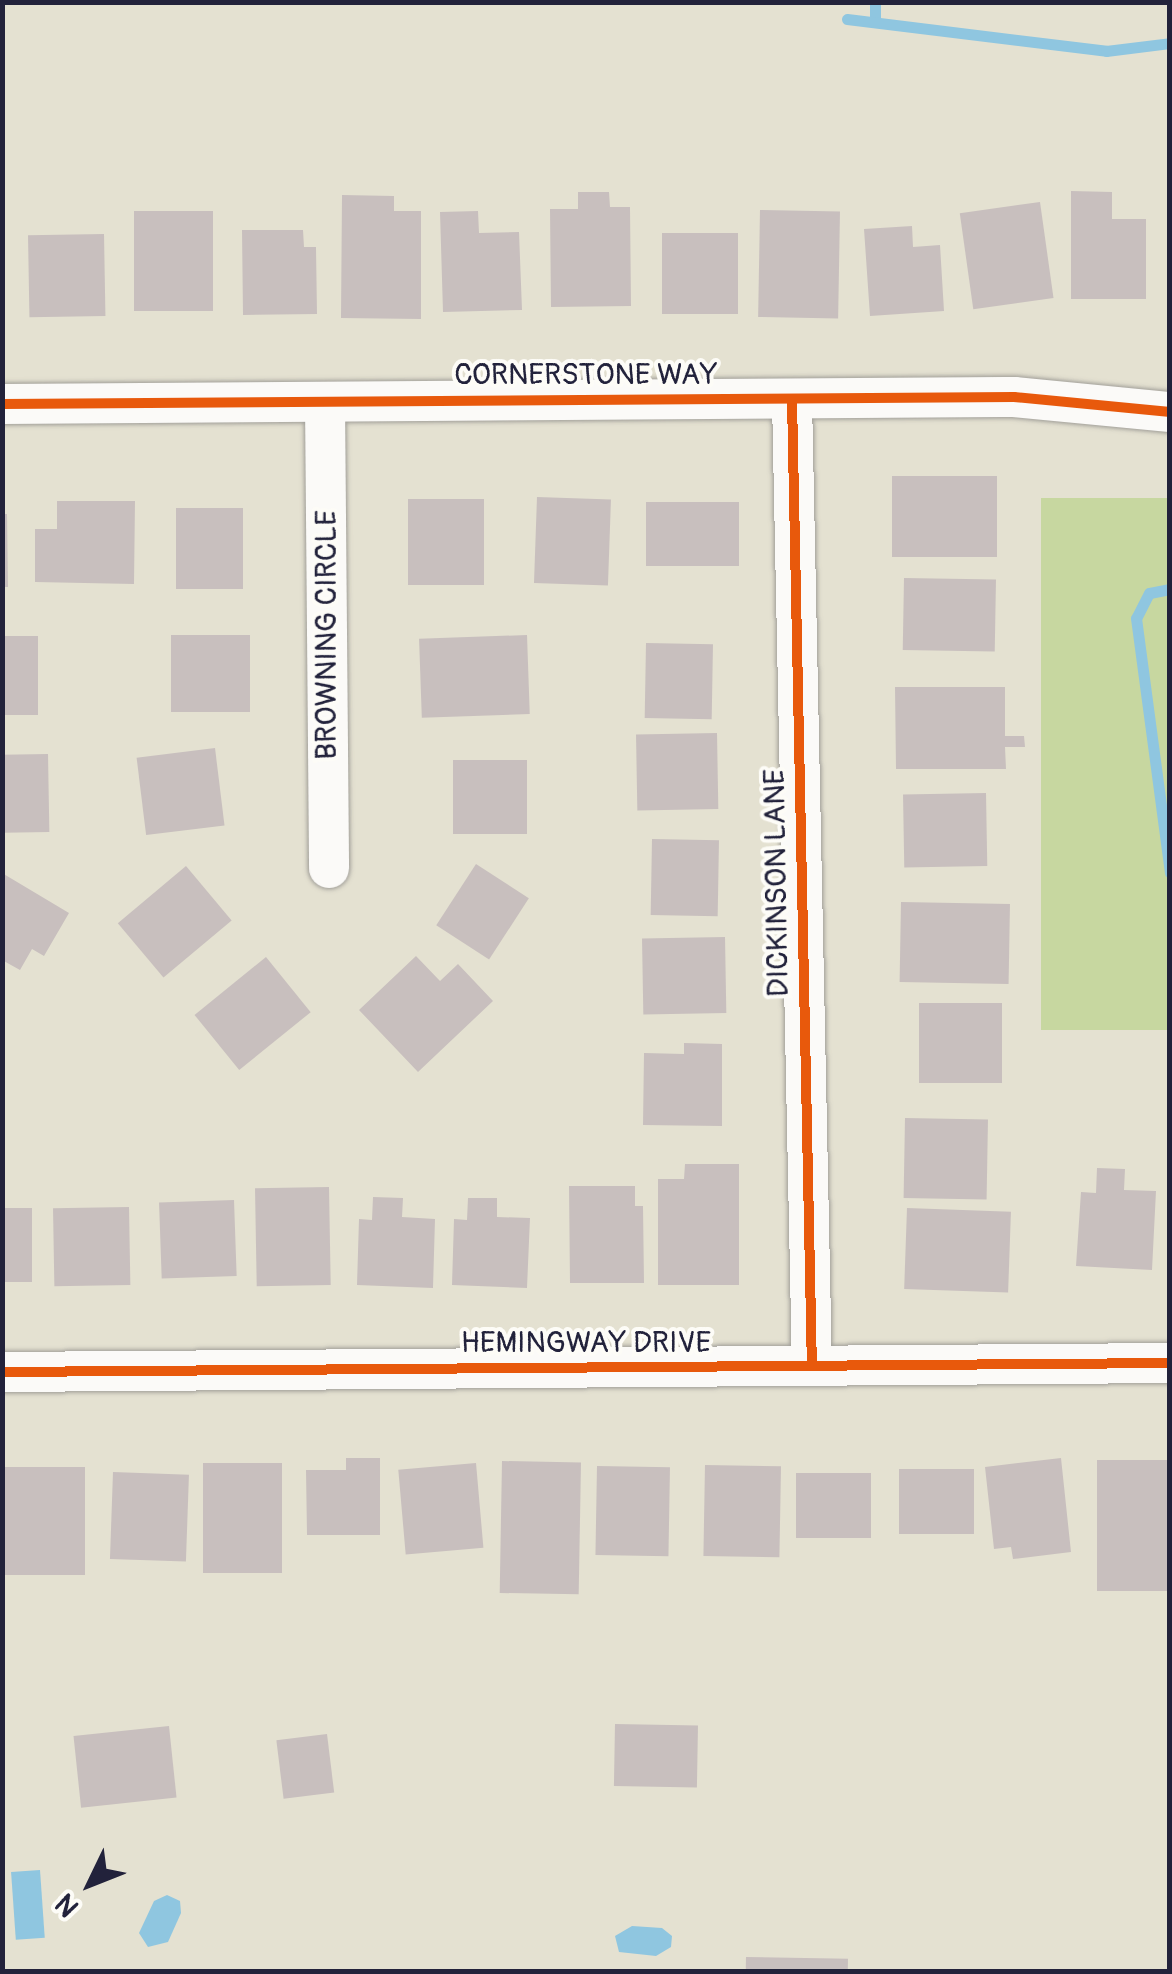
<!DOCTYPE html>
<html>
<head>
<meta charset="utf-8">
<style>
  body { margin:0 }
  #map { position:relative; width:1172px; height:1974px; overflow:hidden; background:#e4e1d1; font-family:Pangolin,sans-serif }
  div>[style] { position:absolute }
  [style*='--x'] { left:calc(var(--x)*1px); top:calc(var(--y)*1px); width:calc(var(--w)*1px); rotate:calc(var(--a)*1deg) }
  .green>* { inset:0; background:#c7d7a0; transform-origin:0 0 }
  .water>* { inset:0; background:#8fc6e0; transform-origin:0 0 }
  .stream>* { height:11px; margin:-5.5px; padding:0 5.5px; transform-origin:5.5px; border-radius:5.5px; background:#8fc6e0 }
  .building>* { inset:0; background:#c8bfbe; transform-origin:0 0 }
  .roads { filter:drop-shadow(0 0 2px #a19f99) drop-shadow(0 0 2px #a19f99) }
  .minor>* { height:40px; margin:-20px; padding:0 20px; transform-origin:20px; border-radius:20px; background:#fbfaf8 }
  .cycleway>* { height:10px; margin:-5px; padding:0 5px; transform-origin:5px; border-radius:5px; background:#e8590c }
  span { translate:-50% -50%; white-space:nowrap; text-align:center; line-height:1.15; -webkit-text-stroke:8px #fdfcf7; paint-order:stroke }
  .street-label { font-size:30px; color:#22223b }
  .frame { position:absolute; inset:0; border:5px solid #22223b; pointer-events:none }
  .north { position:absolute; left:40px; top:1834px; width:100px; height:100px; -webkit-text-stroke:8px #fdfcf7; paint-order:stroke; rotate:227deg; font-size:28px; font-weight:700; line-height:40px; text-align:center; color:#22223b }
  .north::after { content:''; display:block; margin:auto; width:35px; height:45px; background:#22223b; clip-path:polygon(50% 0,100% 100%,50% 72%,0 100%) }
</style>
</head>
<body>
<div id="map">
  <div class="green">
    <i style="left:1041px;top:498px;width:128px;height:532px"></i>
  </div>
  <div class="water">
    <i style="left:40px;top:1870px;width:68px;height:29px;rotate:86deg"></i>
    <i style="clip-path:polygon(167px 1895px,180px 1901px,181px 1913px,168px 1942px,148px 1947px,139px 1933px,154px 1901px)"></i>
    <i style="clip-path:polygon(632px 1926px,662px 1928px,672px 1936px,671px 1947px,656px 1956px,619px 1952px,615px 1936px)"></i>
  </div>
  <div class="stream">
    <i style="--x:875;--y:2;--w:19;--a:90"></i>
    <i style="--x:847;--y:19;--w:261;--a:7"></i>
    <i style="--x:1106;--y:51;--w:64;--a:-7.1"></i>
    <i style="--x:1170;--y:589;--w:21;--a:169"></i>
    <i style="--x:1149;--y:593;--w:28;--a:117"></i>
    <i style="--x:1136;--y:618;--w:257;--a:82.4"></i>
  </div>
  <div class="building">
    <i style="clip-path:polygon(1071px 191px,1112px 192px,1112px 219px,1146px 219px,1146px 299px,1071px 299px)"></i>
    <i style="clip-path:polygon(578px 192px,609px 192px,610px 207px,630px 207px,631px 306px,551px 307px,550px 209px,578px 209px)"></i>
    <i style="clip-path:polygon(342px 195px,394px 196px,394px 211px,421px 211px,421px 319px,341px 318px)"></i>
    <i style="left:1040px;top:202px;width:97px;height:81px;rotate:82deg"></i>
    <i style="left:760px;top:210px;width:80px;height:107px;rotate:1deg"></i>
    <i style="left:134px;top:211px;width:79px;height:100px"></i>
    <i style="clip-path:polygon(478px 211px,479px 233px,519px 232px,522px 310px,443px 312px,440px 212px)"></i>
    <i style="clip-path:polygon(912px 226px,913px 247px,940px 245px,944px 311px,870px 316px,864px 229px)"></i>
    <i style="clip-path:polygon(242px 230px,303px 230px,304px 247px,316px 247px,317px 314px,243px 315px)"></i>
    <i style="left:662px;top:233px;width:76px;height:81px"></i>
    <i style="left:104px;top:234px;width:82px;height:76px;rotate:89deg"></i>
    <i style="left:892px;top:476px;width:105px;height:81px"></i>
    <i style="left:537px;top:497px;width:74px;height:86px;rotate:2deg"></i>
    <i style="left:408px;top:499px;width:76px;height:86px"></i>
    <i style="clip-path:polygon(57px 501px,135px 501px,134px 584px,35px 582px,35px 529px,57px 529px)"></i>
    <i style="left:646px;top:502px;width:93px;height:64px"></i>
    <i style="left:176px;top:508px;width:67px;height:81px"></i>
    <i style="clip-path:polygon(2px 514px,7px 514px,8px 587px,2px 587px)"></i>
    <i style="left:904px;top:578px;width:92px;height:72px;rotate:1deg"></i>
    <i style="left:171px;top:635px;width:79px;height:77px"></i>
    <i style="left:527px;top:635px;width:79px;height:108px;rotate:88deg"></i>
    <i style="left:2px;top:636px;width:36px;height:79px"></i>
    <i style="left:646px;top:643px;width:67px;height:75px;rotate:1deg"></i>
    <i style="clip-path:polygon(895px 687px,1005px 687px,1005px 736px,1024px 736px,1025px 747px,1005px 747px,1006px 769px,896px 769px)"></i>
    <i style="left:717px;top:733px;width:76px;height:81px;rotate:89deg"></i>
    <i style="left:215px;top:748px;width:78px;height:79px;rotate:83deg"></i>
    <i style="left:48px;top:754px;width:78px;height:46px;rotate:89deg"></i>
    <i style="left:453px;top:760px;width:74px;height:74px"></i>
    <i style="left:986px;top:793px;width:73px;height:83px;rotate:89deg"></i>
    <i style="left:652px;top:839px;width:67px;height:76px;rotate:1deg"></i>
    <i style="left:476px;top:864px;width:63px;height:73px;rotate:33deg"></i>
    <i style="left:186px;top:866px;width:71px;height:89px;rotate:50deg"></i>
    <i style="clip-path:polygon(2px 873px,69px 913px,44px 956px,32px 949px,20px 970px,2px 960px)"></i>
    <i style="left:901px;top:902px;width:109px;height:80px;rotate:1deg"></i>
    <i style="left:725px;top:937px;width:76px;height:83px;rotate:89deg"></i>
    <i style="clip-path:polygon(416px 956px,440px 981px,458px 964px,493px 1001px,418px 1072px,359px 1010px)"></i>
    <i style="left:266px;top:957px;width:71px;height:92px;rotate:51deg"></i>
    <i style="left:919px;top:1003px;width:83px;height:80px"></i>
    <i style="clip-path:polygon(684px 1043px,722px 1044px,722px 1126px,643px 1125px,644px 1053px,684px 1054px)"></i>
    <i style="left:905px;top:1118px;width:83px;height:80px;rotate:1deg"></i>
    <i style="clip-path:polygon(685px 1164px,739px 1164px,739px 1285px,658px 1285px,658px 1179px,684px 1179px)"></i>
    <i style="clip-path:polygon(1097px 1168px,1125px 1169px,1124px 1190px,1156px 1191px,1152px 1270px,1076px 1266px,1081px 1192px,1096px 1193px)"></i>
    <i style="clip-path:polygon(569px 1186px,635px 1186px,635px 1206px,643px 1206px,644px 1283px,570px 1283px)"></i>
    <i style="left:329px;top:1187px;width:98px;height:74px;rotate:89deg"></i>
    <i style="clip-path:polygon(373px 1197px,403px 1198px,402px 1217px,435px 1219px,433px 1288px,357px 1285px,359px 1219px,372px 1220px)"></i>
    <i style="clip-path:polygon(468px 1198px,497px 1198px,497px 1217px,530px 1218px,527px 1288px,452px 1285px,454px 1219px,467px 1220px)"></i>
    <i style="left:234px;top:1200px;width:76px;height:75px;rotate:88deg"></i>
    <i style="left:129px;top:1207px;width:78px;height:76px;rotate:89deg"></i>
    <i style="left:2px;top:1208px;width:30px;height:74px"></i>
    <i style="left:907px;top:1208px;width:104px;height:81px;rotate:2deg"></i>
    <i style="clip-path:polygon(346px 1458px,380px 1458px,380px 1535px,307px 1535px,306px 1470px,346px 1470px)"></i>
    <i style="clip-path:polygon(1061px 1458px,1071px 1552px,1013px 1559px,1011px 1547px,994px 1549px,985px 1467px)"></i>
    <i style="left:1097px;top:1460px;width:73px;height:131px"></i>
    <i style="left:502px;top:1461px;width:79px;height:132px;rotate:1deg"></i>
    <i style="left:203px;top:1463px;width:79px;height:110px"></i>
    <i style="left:476px;top:1463px;width:85px;height:78px;rotate:85deg"></i>
    <i style="left:705px;top:1465px;width:76px;height:91px;rotate:1deg"></i>
    <i style="left:597px;top:1466px;width:73px;height:89px;rotate:1deg"></i>
    <i style="left:5px;top:1467px;width:80px;height:108px"></i>
    <i style="left:899px;top:1469px;width:75px;height:65px"></i>
    <i style="left:113px;top:1472px;width:76px;height:87px;rotate:2deg"></i>
    <i style="left:796px;top:1473px;width:75px;height:65px"></i>
    <i style="left:615px;top:1724px;width:83px;height:62px;rotate:1deg"></i>
    <i style="left:169px;top:1726px;width:72px;height:96px;rotate:84deg"></i>
    <i style="left:327px;top:1734px;width:59px;height:51px;rotate:83deg"></i>
    <i style="left:746px;top:1957px;width:102px;height:15px;rotate:1deg"></i>
  </div>
  <div class="roads">
    <div class="minor">
      <i style="--x:792;--y:399;--w:967;--a:88.82"></i>
      <i style="--x:325;--y:402;--w:466;--a:89.5"></i>
      <i style="--x:2;--y:404;--w:1012;--a:-0.4"></i>
      <i style="--x:1014;--y:397;--w:157;--a:5.5"></i>
      <i style="--x:2;--y:1372;--w:1168;--a:-0.44"></i>
    </div>
  </div>
  <div class="cycleway">
    <i style="--x:792;--y:399;--w:967;--a:88.82"></i>
    <i style="--x:2;--y:404;--w:1012;--a:-0.4"></i>
    <i style="--x:1014;--y:397;--w:157;--a:5.5"></i>
    <i style="--x:2;--y:1372;--w:1168;--a:-0.44"></i>
  </div>
  <div class="street-label">
    <span style="left:586px;top:375px">CORNERSTONE WAY</span>
    <span style="left:327px;top:635px;rotate:-90deg">BROWNING CIRCLE</span>
    <span style="left:777px;top:883px;rotate:-91deg">DICKINSON LANE</span>
    <span style="left:586px;top:1343px">HEMINGWAY DRIVE</span>
  </div>
  <div class="frame"></div>
  <div class="north">N</div>
</div>
</body>
</html>
